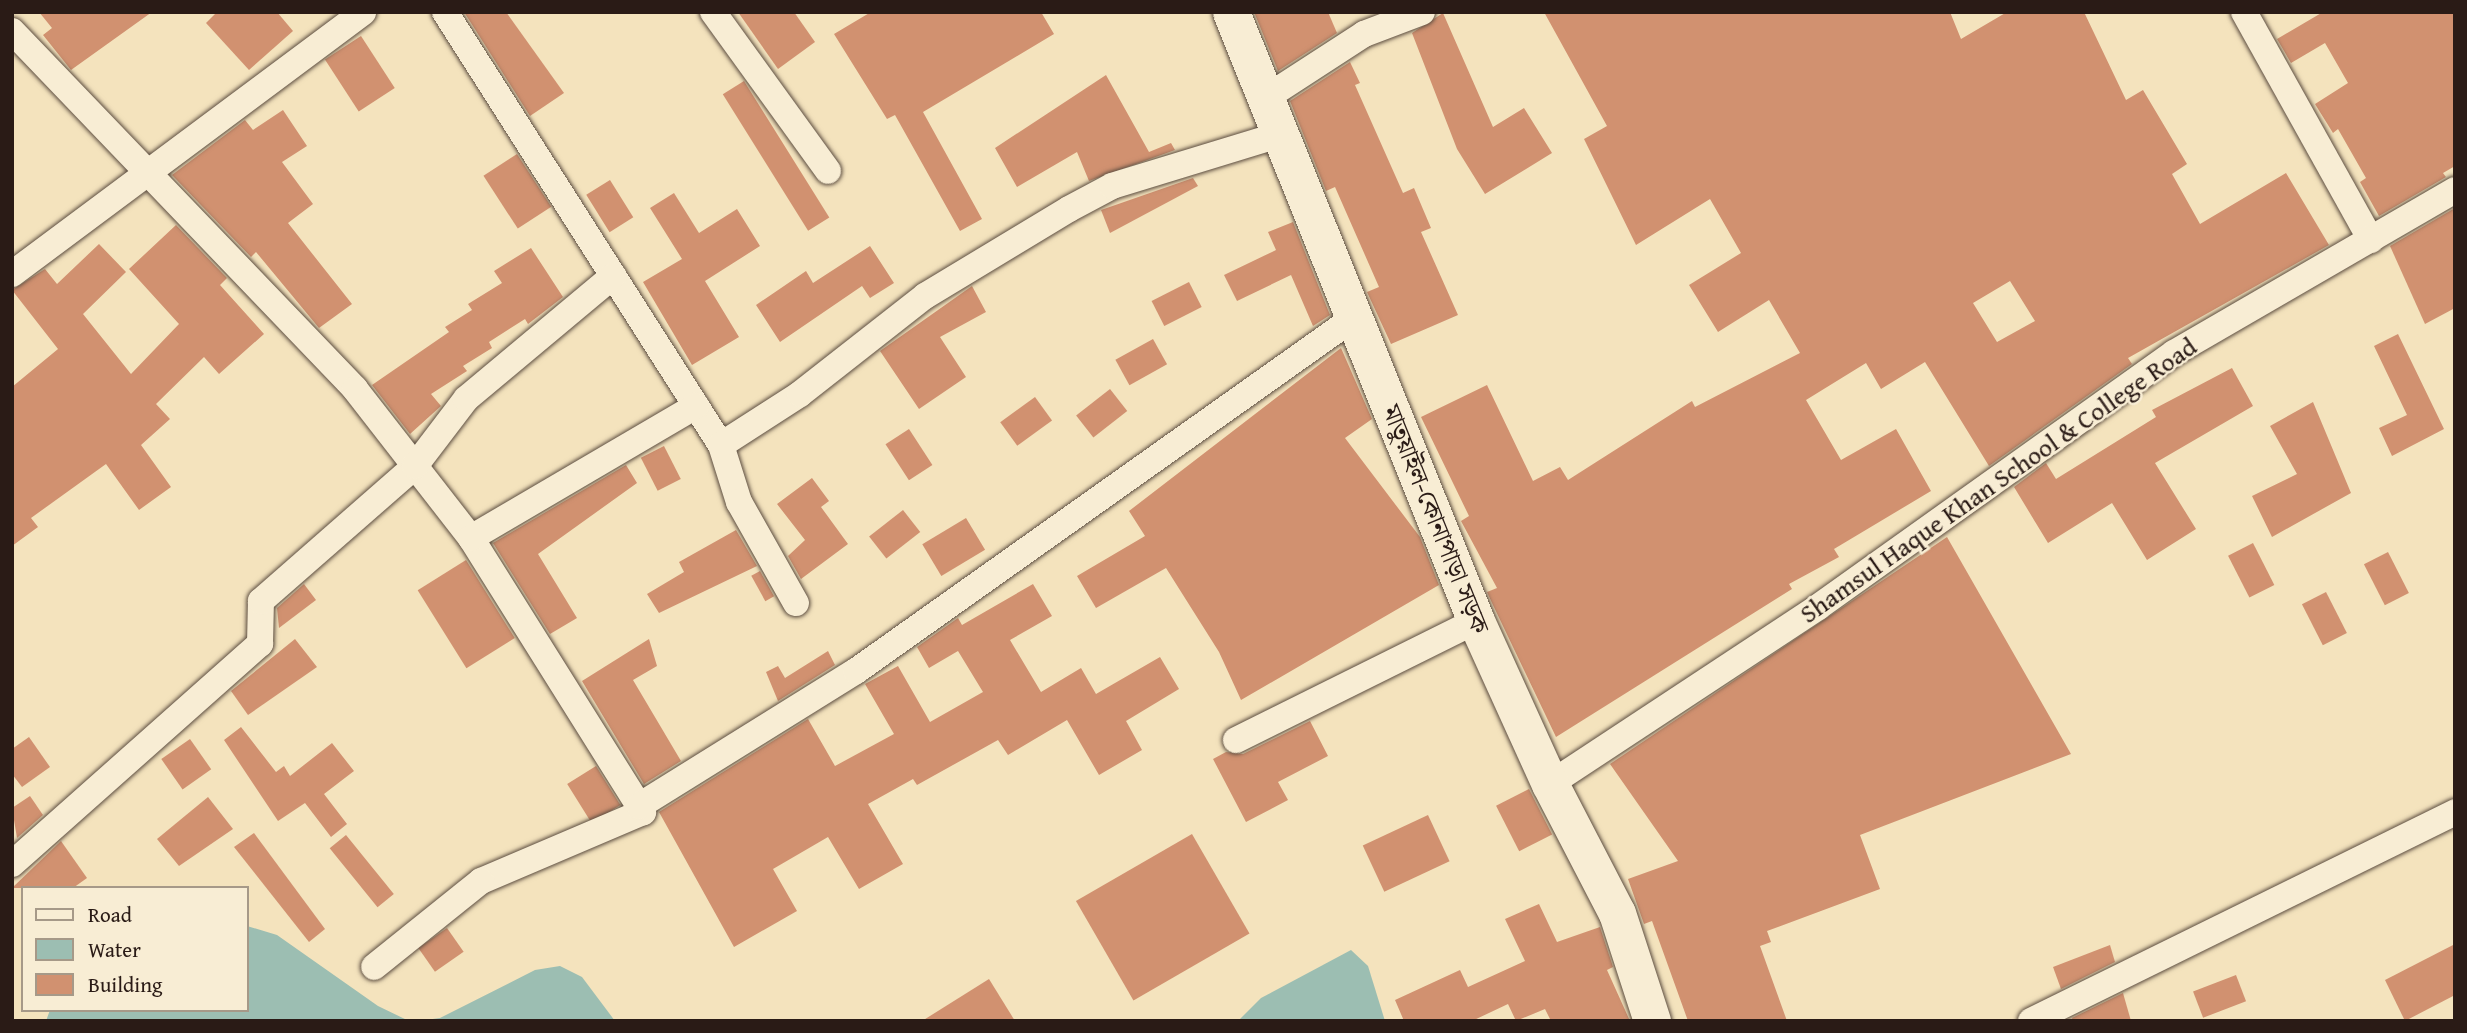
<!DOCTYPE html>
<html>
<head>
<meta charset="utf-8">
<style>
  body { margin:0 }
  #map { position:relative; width:2467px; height:1033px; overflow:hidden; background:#f4e3bd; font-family:"Gentium Book Plus","Noto Serif Bengali",serif }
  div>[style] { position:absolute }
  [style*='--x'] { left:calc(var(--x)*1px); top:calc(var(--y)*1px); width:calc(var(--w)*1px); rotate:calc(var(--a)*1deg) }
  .water>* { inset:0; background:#9cbeb2 }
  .building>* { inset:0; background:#d19170; transform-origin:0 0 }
  .roads { filter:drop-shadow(0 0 2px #5c4d40) drop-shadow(0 0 2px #5c4d40) }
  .street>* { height:26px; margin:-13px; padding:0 13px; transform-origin:13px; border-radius:13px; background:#f8edd4 }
  .secondary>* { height:37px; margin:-18.5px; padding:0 18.5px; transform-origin:18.5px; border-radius:18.5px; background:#f8edd4 }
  span { translate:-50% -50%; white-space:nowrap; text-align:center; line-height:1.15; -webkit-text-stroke:5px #f8edd4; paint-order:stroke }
  .street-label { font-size:26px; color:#2a1b16 }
  .frame { position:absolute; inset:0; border:14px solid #2a1b16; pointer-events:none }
  .legend { position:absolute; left:21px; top:886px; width:228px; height:126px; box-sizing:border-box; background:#f8edd4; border:2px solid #a69988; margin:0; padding:9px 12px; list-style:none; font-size:21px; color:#2a1b16 }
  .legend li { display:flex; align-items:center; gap:14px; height:35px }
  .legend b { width:35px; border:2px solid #a69988 }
</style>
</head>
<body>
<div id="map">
  <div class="water">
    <i style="clip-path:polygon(247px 926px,277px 935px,378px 1006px,409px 1021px,46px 1021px,50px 1010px,247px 1010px)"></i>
    <i style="clip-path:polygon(1351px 950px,1368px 966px,1385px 1021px,1238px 1021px,1261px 998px)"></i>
    <i style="clip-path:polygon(560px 966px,582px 977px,615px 1021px,418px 1021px,440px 1018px,535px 970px)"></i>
  </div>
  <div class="building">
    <i style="clip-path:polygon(39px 12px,152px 12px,71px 70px,43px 35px,52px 28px)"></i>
    <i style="clip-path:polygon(217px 12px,277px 12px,293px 31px,249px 70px,206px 23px)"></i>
    <i style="clip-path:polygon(464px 12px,506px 12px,564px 93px,530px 116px)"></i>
    <i style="clip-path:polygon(738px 12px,794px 12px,815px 42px,778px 69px)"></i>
    <i style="clip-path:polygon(871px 12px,1041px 12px,1054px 34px,923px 112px,982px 219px,960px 231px,895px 115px,887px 119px,834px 34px)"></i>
    <i style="clip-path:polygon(1254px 12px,1328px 12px,1337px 33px,1278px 71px)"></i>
    <i style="clip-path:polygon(evenodd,1544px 12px,1950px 12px,1961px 39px,2007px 12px,2084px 12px,2126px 100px,2143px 90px,2187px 164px,2172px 174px,2200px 224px,2286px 173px,2329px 245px,2128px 358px,2132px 364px,1989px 466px,1925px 362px,1881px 389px,1866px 363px,1806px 400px,1841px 460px,1896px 429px,1931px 491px,1834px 549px,1839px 557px,1789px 584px,1792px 589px,1556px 737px,1492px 603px,1487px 592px,1497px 588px,1461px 521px,1469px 516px,1421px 417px,1487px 385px,1533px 481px,1560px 467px,1568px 480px,1692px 401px,1695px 407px,1800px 353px,1769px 300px,1718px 332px,1689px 285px,1741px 253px,1710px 199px,1636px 245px,1584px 139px,1607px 126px,1544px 12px,2010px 281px,2035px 321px,1997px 342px,1973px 303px,2010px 281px)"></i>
    <i style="clip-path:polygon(2323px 12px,2455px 12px,2455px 166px,2443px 173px,2446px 177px,2379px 216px,2360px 182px,2366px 178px,2338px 129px,2333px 133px,2315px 104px,2348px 83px,2325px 43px,2291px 63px,2277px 39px)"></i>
    <i style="clip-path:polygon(1443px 13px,1493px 127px,1524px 108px,1552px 153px,1485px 194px,1457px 149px,1412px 33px)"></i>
    <i style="left:361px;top:36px;width:62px;height:43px;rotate:57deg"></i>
    <i style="clip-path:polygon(1350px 62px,1360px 83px,1355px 85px,1403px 193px,1414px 188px,1431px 228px,1421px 232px,1458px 315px,1391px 344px,1367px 292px,1379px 287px,1335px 187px,1326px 191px,1290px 101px)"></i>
    <i style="clip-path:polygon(1106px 75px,1149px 152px,1171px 143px,1175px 150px,1089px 181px,1077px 152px,1017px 187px,995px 148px)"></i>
    <i style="left:744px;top:81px;width:161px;height:25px;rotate:58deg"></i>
    <i style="clip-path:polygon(283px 110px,307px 146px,282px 162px,313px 204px,288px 223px,352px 304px,319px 328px,256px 252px,251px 257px,172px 175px,245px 120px,253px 130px)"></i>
    <i style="left:517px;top:154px;width:63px;height:40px;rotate:57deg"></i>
    <i style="clip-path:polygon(1193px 178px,1198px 186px,1110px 233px,1101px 210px)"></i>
    <i style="left:610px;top:180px;width:44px;height:28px;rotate:58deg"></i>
    <i style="clip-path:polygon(674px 193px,699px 233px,737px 209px,760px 246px,705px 281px,739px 337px,692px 365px,643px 282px,682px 259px,650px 208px)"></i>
    <i style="clip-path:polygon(2455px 208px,2455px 308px,2425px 324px,2390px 246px)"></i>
    <i style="clip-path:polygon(1293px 222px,1330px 315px,1313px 326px,1291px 275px,1237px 301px,1224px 275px,1276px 250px,1268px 232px)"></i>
    <i style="clip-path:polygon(176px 225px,227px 278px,220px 285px,264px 334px,219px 374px,204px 357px,156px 404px,170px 419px,141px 445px,171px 487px,139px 510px,106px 464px,31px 518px,38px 527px,12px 546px,12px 387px,58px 349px,12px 290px,45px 269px,57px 284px,99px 244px,126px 272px,83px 314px,131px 374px,179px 324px,129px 269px)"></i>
    <i style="clip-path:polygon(870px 246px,894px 283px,870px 298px,862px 286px,780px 342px,756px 305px,806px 271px,813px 283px)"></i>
    <i style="clip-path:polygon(531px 248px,563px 297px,528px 324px,525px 319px,489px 342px,492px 348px,463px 366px,467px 371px,431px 394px,441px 406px,410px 434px,372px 385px,449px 332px,445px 327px,472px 310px,468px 304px,502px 283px,494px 271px)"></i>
    <i style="left:1189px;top:282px;width:28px;height:42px;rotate:63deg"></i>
    <i style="clip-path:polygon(972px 286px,986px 312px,940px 337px,966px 377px,919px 409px,880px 351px)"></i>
    <i style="clip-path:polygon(2398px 334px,2444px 429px,2392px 456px,2379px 428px,2407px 415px,2374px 346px)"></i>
    <i style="left:1153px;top:339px;width:29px;height:43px;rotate:61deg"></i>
    <i style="clip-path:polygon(1341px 348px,1372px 419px,1345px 438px,1420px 537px,1439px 585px,1241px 700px,1219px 652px,1166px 568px,1096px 608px,1077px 576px,1145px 536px,1129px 511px)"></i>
    <i style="clip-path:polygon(2232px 368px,2253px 406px,2155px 463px,2196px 529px,2147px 560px,2112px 503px,2048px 543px,2014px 487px,2046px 463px,2056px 479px,2156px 417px,2152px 410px)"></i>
    <i style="left:1110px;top:389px;width:28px;height:43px;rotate:52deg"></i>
    <i style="left:1035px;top:397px;width:29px;height:43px;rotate:54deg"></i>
    <i style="clip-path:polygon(2313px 402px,2351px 493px,2272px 537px,2252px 496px,2297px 474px,2270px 426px)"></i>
    <i style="left:909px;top:429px;width:43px;height:28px;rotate:57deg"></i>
    <i style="left:664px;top:446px;width:37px;height:26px;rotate:63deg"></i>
    <i style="clip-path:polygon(626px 465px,637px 483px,538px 554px,577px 618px,550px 634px,493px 543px)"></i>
    <i style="clip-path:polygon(812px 478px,829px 501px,821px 507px,848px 544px,801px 579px,788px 556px,805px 540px,777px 504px)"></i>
    <i style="left:903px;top:510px;width:28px;height:43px;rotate:52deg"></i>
    <i style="left:966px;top:518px;width:37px;height:51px;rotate:59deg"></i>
    <i style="clip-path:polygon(736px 530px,757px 566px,659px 613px,647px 594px,684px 572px,679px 562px)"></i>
    <i style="clip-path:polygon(1947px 537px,2071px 754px,1860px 835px,1880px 889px,1767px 931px,1771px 942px,1760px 946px,1787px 1021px,1688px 1021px,1652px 921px,1644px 924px,1628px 879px,1678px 861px,1610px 764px)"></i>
    <i style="left:2253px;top:543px;width:47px;height:28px;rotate:63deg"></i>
    <i style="left:2388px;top:552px;width:46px;height:27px;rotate:63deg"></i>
    <i style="left:466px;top:560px;width:92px;height:57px;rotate:58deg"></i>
    <i style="left:760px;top:571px;width:29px;height:10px;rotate:61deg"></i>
    <i style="clip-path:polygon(304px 584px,316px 600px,279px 628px,277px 608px)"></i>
    <i style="clip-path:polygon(1033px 584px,1052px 616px,1010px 640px,1041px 692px,1081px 668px,1096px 694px,1160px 657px,1179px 689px,1126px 721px,1142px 750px,1099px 775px,1067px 720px,1008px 755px,998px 740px,917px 785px,913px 779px,868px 804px,903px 864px,859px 889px,828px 837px,773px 869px,797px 911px,734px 947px,659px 812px,808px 719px,835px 766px,894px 734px,865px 684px,898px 666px,930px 722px,983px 692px,958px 651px,929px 668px,917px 647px,958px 618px,962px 625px)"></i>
    <i style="left:2326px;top:592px;width:46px;height:27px;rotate:63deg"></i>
    <i style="clip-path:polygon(295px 639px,317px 667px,248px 715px,231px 691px)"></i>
    <i style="clip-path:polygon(649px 639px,657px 666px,633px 680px,681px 761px,644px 784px,582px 681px)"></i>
    <i style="clip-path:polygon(828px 651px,835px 665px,778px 701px,766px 672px,778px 666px,785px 678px)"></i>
    <i style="clip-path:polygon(1310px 721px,1328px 756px,1278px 782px,1288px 800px,1246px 822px,1213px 759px,1226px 752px,1243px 754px)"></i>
    <i style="clip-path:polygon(241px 727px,276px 772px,284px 766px,290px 776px,332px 743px,354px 771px,324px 794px,347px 824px,331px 837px,305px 803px,278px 821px,224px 740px)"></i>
    <i style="clip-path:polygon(29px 737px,50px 767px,22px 787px,12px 774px,12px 749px)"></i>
    <i style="left:190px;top:739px;width:37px;height:35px;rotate:55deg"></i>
    <i style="left:596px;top:766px;width:46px;height:34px;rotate:58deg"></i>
    <i style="left:1529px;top:789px;width:51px;height:37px;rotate:63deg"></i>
    <i style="clip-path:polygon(30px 796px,43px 815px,17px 838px,12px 808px)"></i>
    <i style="clip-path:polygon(208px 797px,233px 829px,179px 866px,157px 839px)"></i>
    <i style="left:1428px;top:815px;width:51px;height:72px;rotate:65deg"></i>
    <i style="clip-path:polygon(254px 833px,325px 929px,309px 942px,234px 847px)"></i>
    <i style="left:1192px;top:834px;width:115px;height:134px;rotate:60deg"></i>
    <i style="left:346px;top:835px;width:76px;height:21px;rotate:51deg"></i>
    <i style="clip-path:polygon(61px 841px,87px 878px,73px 888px,12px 888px)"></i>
    <i style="clip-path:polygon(1539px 904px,1557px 942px,1600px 927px,1613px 967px,1607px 970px,1630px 1021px,1551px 1021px,1545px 1009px,1516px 1021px,1508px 1004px,1472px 1021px,1404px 1021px,1395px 1000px,1460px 970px,1468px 987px,1525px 961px,1505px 919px)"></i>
    <i style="left:447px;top:928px;width:29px;height:35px;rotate:55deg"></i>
    <i style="clip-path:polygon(2455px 944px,2455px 995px,2405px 1021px,2385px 980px)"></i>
    <i style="clip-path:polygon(2110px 945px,2115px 962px,2061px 989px,2053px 967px)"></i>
    <i style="left:2236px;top:975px;width:28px;height:46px;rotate:69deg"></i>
    <i style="clip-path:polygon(989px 979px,1015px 1021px,922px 1021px)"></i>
    <i style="clip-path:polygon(2123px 993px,2131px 1021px,2073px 1021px,2072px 1018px)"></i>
  </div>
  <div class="roads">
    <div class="street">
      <i style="--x:445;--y:12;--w:513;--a:57.49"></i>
      <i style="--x:721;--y:445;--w:60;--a:72.5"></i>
      <i style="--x:739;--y:502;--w:116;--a:60.6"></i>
      <i style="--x:713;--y:12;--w:196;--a:54.1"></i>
      <i style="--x:2244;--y:12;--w:261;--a:60.9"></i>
      <i style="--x:12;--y:31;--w:496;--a:46.2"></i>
      <i style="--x:355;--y:389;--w:189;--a:52.1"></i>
      <i style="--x:471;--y:538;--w:324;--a:57.9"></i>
      <i style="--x:643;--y:812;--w:176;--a:156.9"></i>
      <i style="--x:481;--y:881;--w:137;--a:141.2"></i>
      <i style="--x:1267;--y:97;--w:116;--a:-33"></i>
      <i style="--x:1364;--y:34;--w:62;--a:-20.8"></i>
      <i style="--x:12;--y:274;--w:438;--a:-36.7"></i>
      <i style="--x:721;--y:445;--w:94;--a:-32.8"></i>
      <i style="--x:800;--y:394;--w:159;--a:-38.1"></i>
      <i style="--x:925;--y:296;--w:168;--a:-31.1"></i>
      <i style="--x:1069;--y:209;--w:49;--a:-28.1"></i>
      <i style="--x:1112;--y:186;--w:178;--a:-17"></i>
      <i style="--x:471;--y:538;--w:261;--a:-30.4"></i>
      <i style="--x:1236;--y:740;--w:268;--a:-26.4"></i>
      <i style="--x:1550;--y:784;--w:321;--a:-33.4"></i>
      <i style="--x:1818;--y:607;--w:437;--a:-35.5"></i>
      <i style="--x:2174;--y:353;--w:325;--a:-30.1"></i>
      <i style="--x:639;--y:806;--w:256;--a:-31.9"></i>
      <i style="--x:856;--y:671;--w:612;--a:-35.35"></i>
      <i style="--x:12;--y:864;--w:332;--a:-41.6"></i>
      <i style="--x:260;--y:644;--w:43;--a:-88.7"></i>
      <i style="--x:261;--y:601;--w:205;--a:-41.2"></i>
      <i style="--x:415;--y:466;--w:84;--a:-52.7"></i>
      <i style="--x:466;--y:399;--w:192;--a:-39.9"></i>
      <i style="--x:2031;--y:1021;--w:473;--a:-26.2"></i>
    </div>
    <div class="secondary">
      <i style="--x:1231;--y:12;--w:656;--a:68.09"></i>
      <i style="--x:1476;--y:621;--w:179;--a:65.6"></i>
      <i style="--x:1550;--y:784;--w:145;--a:62.6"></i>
      <i style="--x:1617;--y:913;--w:114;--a:72"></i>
    </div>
  </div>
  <div class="street-label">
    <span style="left:1998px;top:480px;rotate:-35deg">Shamsul Haque Khan School &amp; College Road</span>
    <span style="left:1436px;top:519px;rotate:68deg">মাতুয়াইল-কোনাপাড়া সড়ক</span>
  </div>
  <div class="frame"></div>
  <ul class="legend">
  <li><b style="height:9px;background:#f8edd4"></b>Road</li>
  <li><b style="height:19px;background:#9cbeb2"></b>Water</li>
  <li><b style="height:19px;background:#d19170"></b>Building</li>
  </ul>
</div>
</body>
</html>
